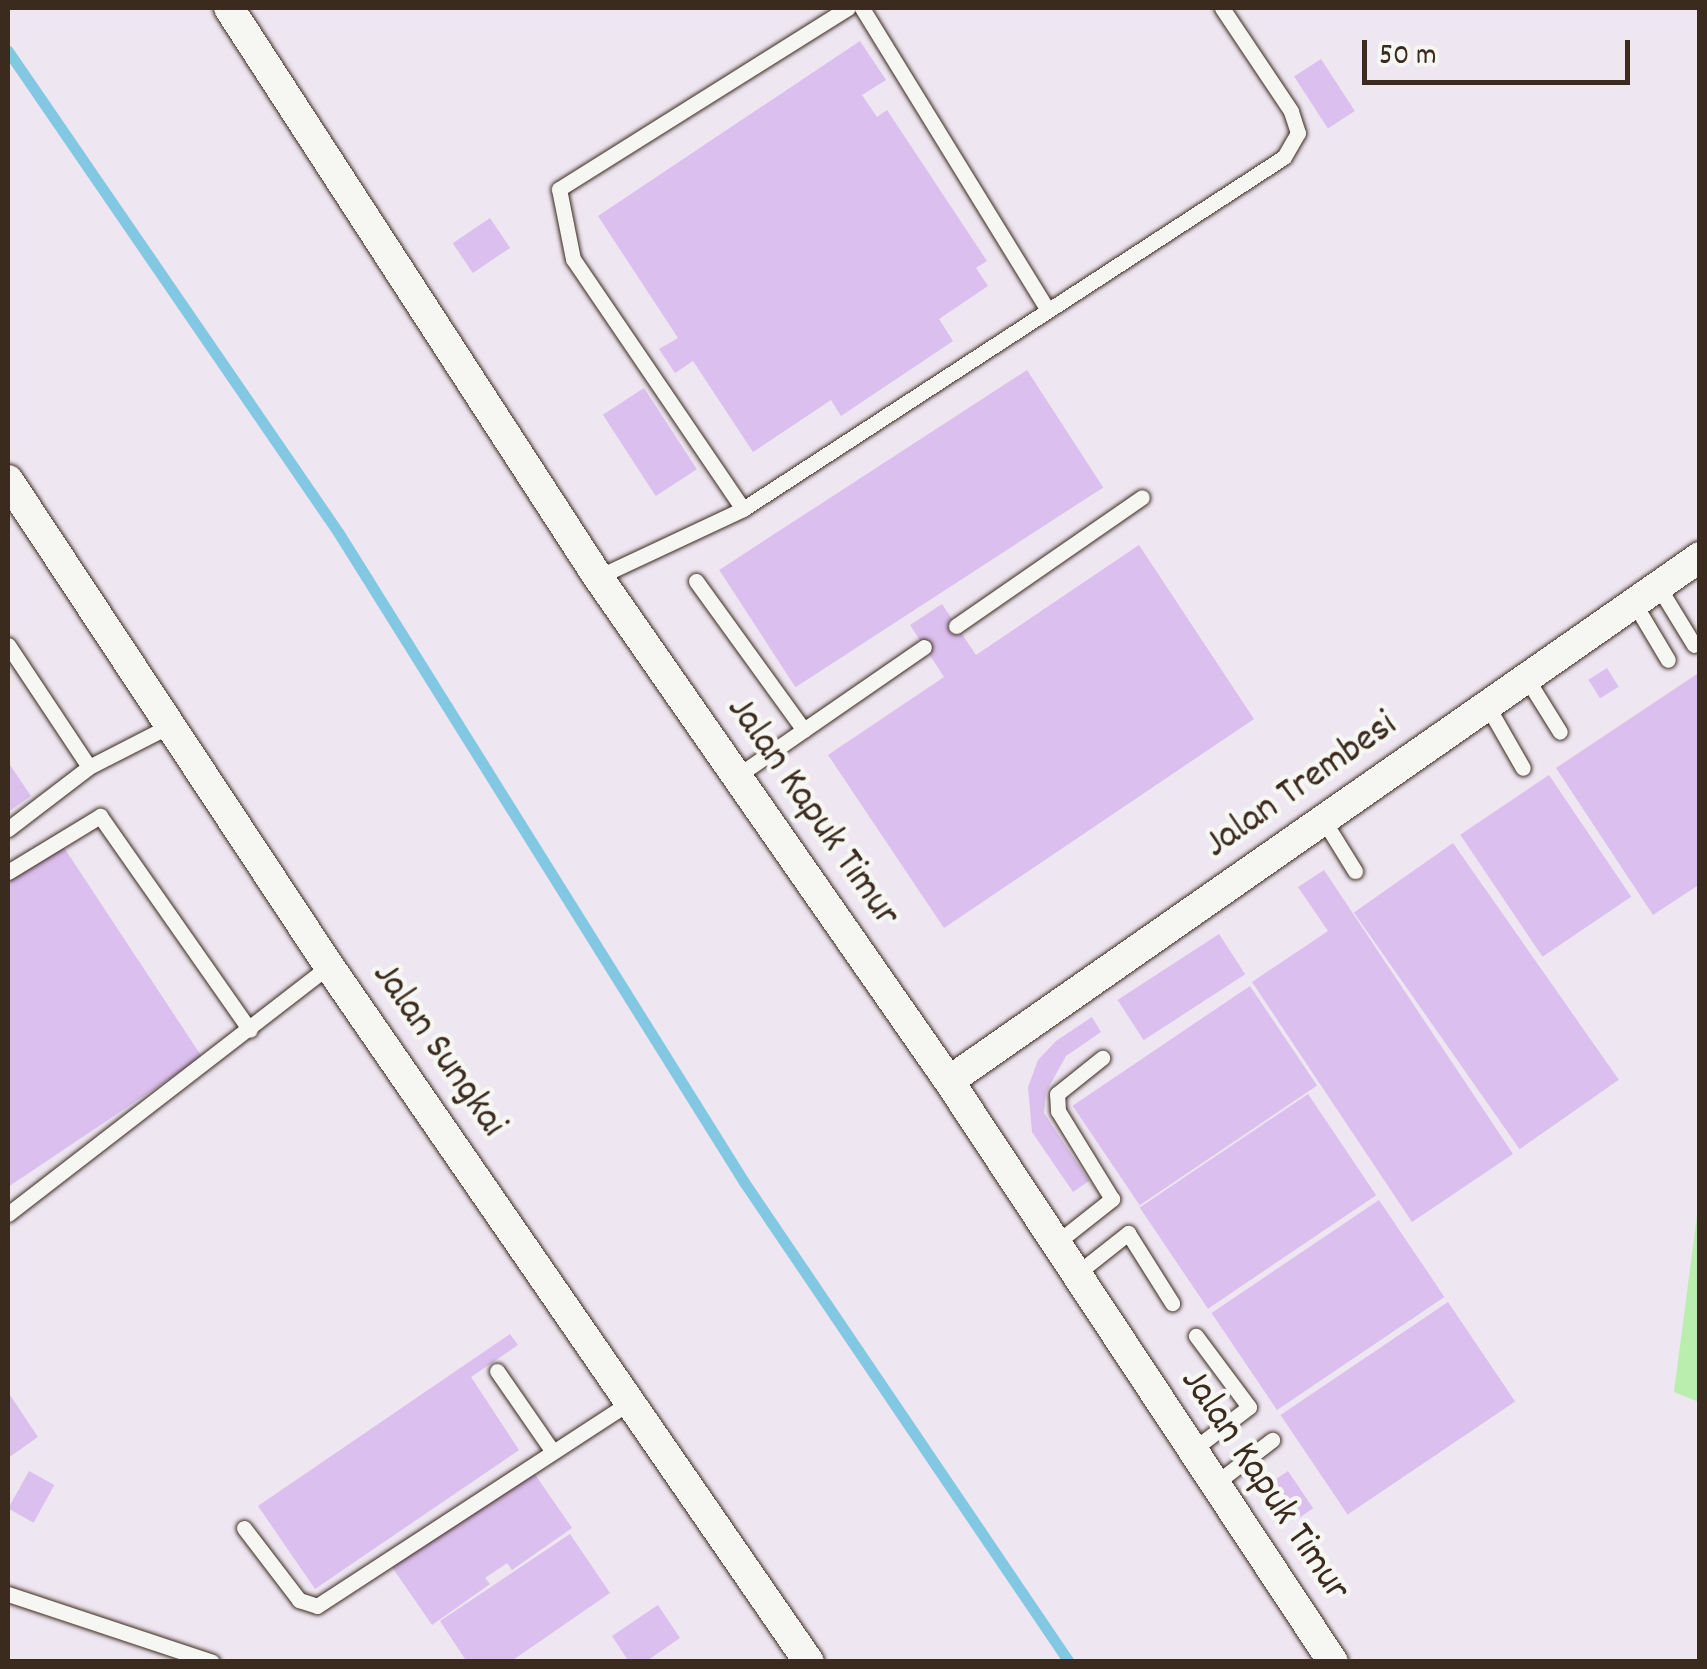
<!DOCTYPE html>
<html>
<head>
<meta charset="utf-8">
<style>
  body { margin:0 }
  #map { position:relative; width:1707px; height:1669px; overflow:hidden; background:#f6f6f2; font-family:Dekko,sans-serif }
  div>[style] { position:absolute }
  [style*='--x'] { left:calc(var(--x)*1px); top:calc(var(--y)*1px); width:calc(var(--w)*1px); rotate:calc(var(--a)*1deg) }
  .built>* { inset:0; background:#eee6f1; transform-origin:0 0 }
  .green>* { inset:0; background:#baeeae }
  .stream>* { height:11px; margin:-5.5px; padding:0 5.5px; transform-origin:5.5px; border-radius:5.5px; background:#82c8e3 }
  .building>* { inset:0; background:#dbbfee; transform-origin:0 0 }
  .roads { filter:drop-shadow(0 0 2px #3b2a1e) drop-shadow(0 0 2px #3b2a1e) }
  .lane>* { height:15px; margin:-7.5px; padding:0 7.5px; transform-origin:7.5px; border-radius:7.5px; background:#f6f6f2 }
  .street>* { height:30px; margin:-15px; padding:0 15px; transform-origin:15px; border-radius:15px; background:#f6f6f2 }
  span { translate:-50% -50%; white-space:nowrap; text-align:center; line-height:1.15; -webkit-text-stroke:9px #f6f6f2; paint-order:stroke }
  .street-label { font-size:40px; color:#3b2a1e }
  .frame { position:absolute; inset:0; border:10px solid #3b2a1e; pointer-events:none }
  .scale { position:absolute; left:1362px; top:40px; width:268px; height:45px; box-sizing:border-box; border:5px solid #3b2a1e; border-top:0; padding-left:12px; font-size:30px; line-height:35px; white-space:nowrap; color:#3b2a1e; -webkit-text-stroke:8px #f6f6f2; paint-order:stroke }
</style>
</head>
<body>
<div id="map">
  <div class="built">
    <i style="left:8px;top:8px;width:1691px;height:1653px"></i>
  </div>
  <div class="green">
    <i style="clip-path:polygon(1699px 1200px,1699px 1402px,1674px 1392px)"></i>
  </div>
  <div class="stream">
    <i style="--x:8;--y:51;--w:583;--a:55.55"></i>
    <i style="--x:338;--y:532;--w:766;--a:58.01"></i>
    <i style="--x:744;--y:1182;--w:580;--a:55.9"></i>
  </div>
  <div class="building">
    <i style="clip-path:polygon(860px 41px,886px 80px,862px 95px,877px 117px,887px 110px,987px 261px,976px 268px,988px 286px,939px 319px,953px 341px,841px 416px,831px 400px,753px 452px,693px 361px,675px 373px,659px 349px,678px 338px,598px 216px)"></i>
    <i style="left:1321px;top:59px;width:62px;height:32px;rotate:57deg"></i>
    <i style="left:490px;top:218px;width:36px;height:45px;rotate:56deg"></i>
    <i style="left:1027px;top:370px;width:140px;height:367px;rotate:57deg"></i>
    <i style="left:644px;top:388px;width:97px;height:49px;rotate:57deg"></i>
    <i style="clip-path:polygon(1139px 545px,1254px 719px,944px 928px,828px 755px,944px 677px,910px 625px,942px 604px,976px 655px)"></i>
    <i style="left:1607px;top:668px;width:22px;height:22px;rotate:58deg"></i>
    <i style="clip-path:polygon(1700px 672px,1700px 884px,1653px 915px,1556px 768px)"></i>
    <i style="clip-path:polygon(8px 762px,31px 796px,8px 812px)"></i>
    <i style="left:1549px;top:775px;width:147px;height:107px;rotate:56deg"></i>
    <i style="clip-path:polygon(61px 843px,202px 1057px,8px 1187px,8px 879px)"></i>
    <i style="left:1453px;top:843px;width:289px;height:121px;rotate:55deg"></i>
    <i style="clip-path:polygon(1324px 870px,1513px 1154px,1412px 1222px,1252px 982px,1328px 931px,1298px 887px)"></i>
    <i style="left:1219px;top:934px;width:48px;height:121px;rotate:57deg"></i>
    <i style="left:1250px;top:986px;width:120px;height:214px;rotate:56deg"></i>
    <i style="clip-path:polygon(1092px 1017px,1101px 1032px,1066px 1056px,1046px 1092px,1044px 1113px,1089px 1181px,1073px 1192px,1032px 1132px,1028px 1087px,1038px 1060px,1056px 1041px)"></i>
    <i style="left:1308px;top:1094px;width:122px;height:203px;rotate:56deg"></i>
    <i style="left:1379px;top:1200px;width:117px;height:202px;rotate:56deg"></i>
    <i style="left:1448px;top:1302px;width:120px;height:202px;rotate:56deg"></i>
    <i style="clip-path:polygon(510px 1334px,518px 1345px,471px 1377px,519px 1450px,315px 1589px,258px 1506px)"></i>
    <i style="clip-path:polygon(8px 1392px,38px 1437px,8px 1458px)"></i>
    <i style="clip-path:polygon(532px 1470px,572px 1528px,512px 1570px,507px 1563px,485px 1578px,490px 1584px,432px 1625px,392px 1567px)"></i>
    <i style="left:29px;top:1471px;width:29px;height:43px;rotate:29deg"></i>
    <i style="left:1288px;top:1471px;width:45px;height:17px;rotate:56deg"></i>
    <i style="clip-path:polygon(570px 1534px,610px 1593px,510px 1662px,467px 1662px,440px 1621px)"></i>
    <i style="clip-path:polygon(658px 1605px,680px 1638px,645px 1662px,629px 1662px,612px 1636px)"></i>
  </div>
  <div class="roads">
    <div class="lane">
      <i style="--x:862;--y:8;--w:351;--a:58.4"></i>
      <i style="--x:743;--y:509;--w:302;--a:-124.2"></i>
      <i style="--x:573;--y:259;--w:71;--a:-101.3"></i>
      <i style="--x:559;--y:189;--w:341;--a:-32.1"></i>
      <i style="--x:598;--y:577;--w:160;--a:-25.1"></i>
      <i style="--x:743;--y:509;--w:645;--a:-33.05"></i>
      <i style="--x:1284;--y:157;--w:28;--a:-60"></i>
      <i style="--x:1298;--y:133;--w:23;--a:-108"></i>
      <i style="--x:1291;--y:111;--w:124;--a:-123.8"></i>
      <i style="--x:696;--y:581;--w:184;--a:54.1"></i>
      <i style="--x:1658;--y:586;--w:69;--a:58.6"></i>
      <i style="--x:1634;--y:603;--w:66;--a:59.2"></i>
      <i style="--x:956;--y:626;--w:226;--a:-34.7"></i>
      <i style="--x:8;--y:645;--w:146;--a:56.4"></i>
      <i style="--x:1527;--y:679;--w:62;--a:58.1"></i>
      <i style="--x:1488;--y:707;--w:70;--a:60.2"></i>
      <i style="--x:737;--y:776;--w:227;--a:-34.6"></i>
      <i style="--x:1324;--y:821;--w:59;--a:58.2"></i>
      <i style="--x:8;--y:829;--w:102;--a:-37.4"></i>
      <i style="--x:89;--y:767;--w:94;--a:-27.1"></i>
      <i style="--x:8;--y:872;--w:108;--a:-31.3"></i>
      <i style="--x:100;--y:816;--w:261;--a:55"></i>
      <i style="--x:8;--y:1214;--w:406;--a:-37.7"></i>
      <i style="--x:1055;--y:1244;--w:73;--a:-38.3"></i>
      <i style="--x:1112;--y:1199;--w:103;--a:-121.5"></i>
      <i style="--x:1058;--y:1111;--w:17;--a:-93"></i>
      <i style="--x:1057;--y:1094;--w:58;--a:-38.7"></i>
      <i style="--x:1075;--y:1275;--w:68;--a:-38.4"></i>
      <i style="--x:1128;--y:1233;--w:83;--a:57.8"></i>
      <i style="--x:497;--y:1371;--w:98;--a:55.3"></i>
      <i style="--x:1190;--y:1452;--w:74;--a:-37.3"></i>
      <i style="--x:1249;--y:1407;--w:89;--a:-126.7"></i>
      <i style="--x:1212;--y:1486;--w:76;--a:-37.5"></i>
      <i style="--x:244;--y:1528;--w:91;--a:52.6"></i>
      <i style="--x:299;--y:1600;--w:19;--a:18"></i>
      <i style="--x:317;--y:1606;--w:376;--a:-33.1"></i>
      <i style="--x:8;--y:1594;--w:215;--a:18.4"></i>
    </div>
    <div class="street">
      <i style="--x:229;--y:8;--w:678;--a:57.04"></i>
      <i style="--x:598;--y:577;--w:614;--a:55.15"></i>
      <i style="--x:949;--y:1081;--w:696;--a:56.54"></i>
      <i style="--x:8;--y:480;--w:582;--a:56.56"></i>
      <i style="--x:329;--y:966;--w:845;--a:55.41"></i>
      <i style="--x:949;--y:1081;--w:916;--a:-34.9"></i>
    </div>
  </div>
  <div class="street-label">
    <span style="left:1302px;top:787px;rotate:-35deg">Jalan Trembesi</span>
    <span style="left:811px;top:813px;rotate:55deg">Jalan Kapuk Timur</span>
    <span style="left:437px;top:1051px;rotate:55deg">Jalan Sungkai</span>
    <span style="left:1263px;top:1486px;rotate:56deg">Jalan Kapuk Timur</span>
  </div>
  <div class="frame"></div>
  <div class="scale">50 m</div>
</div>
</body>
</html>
